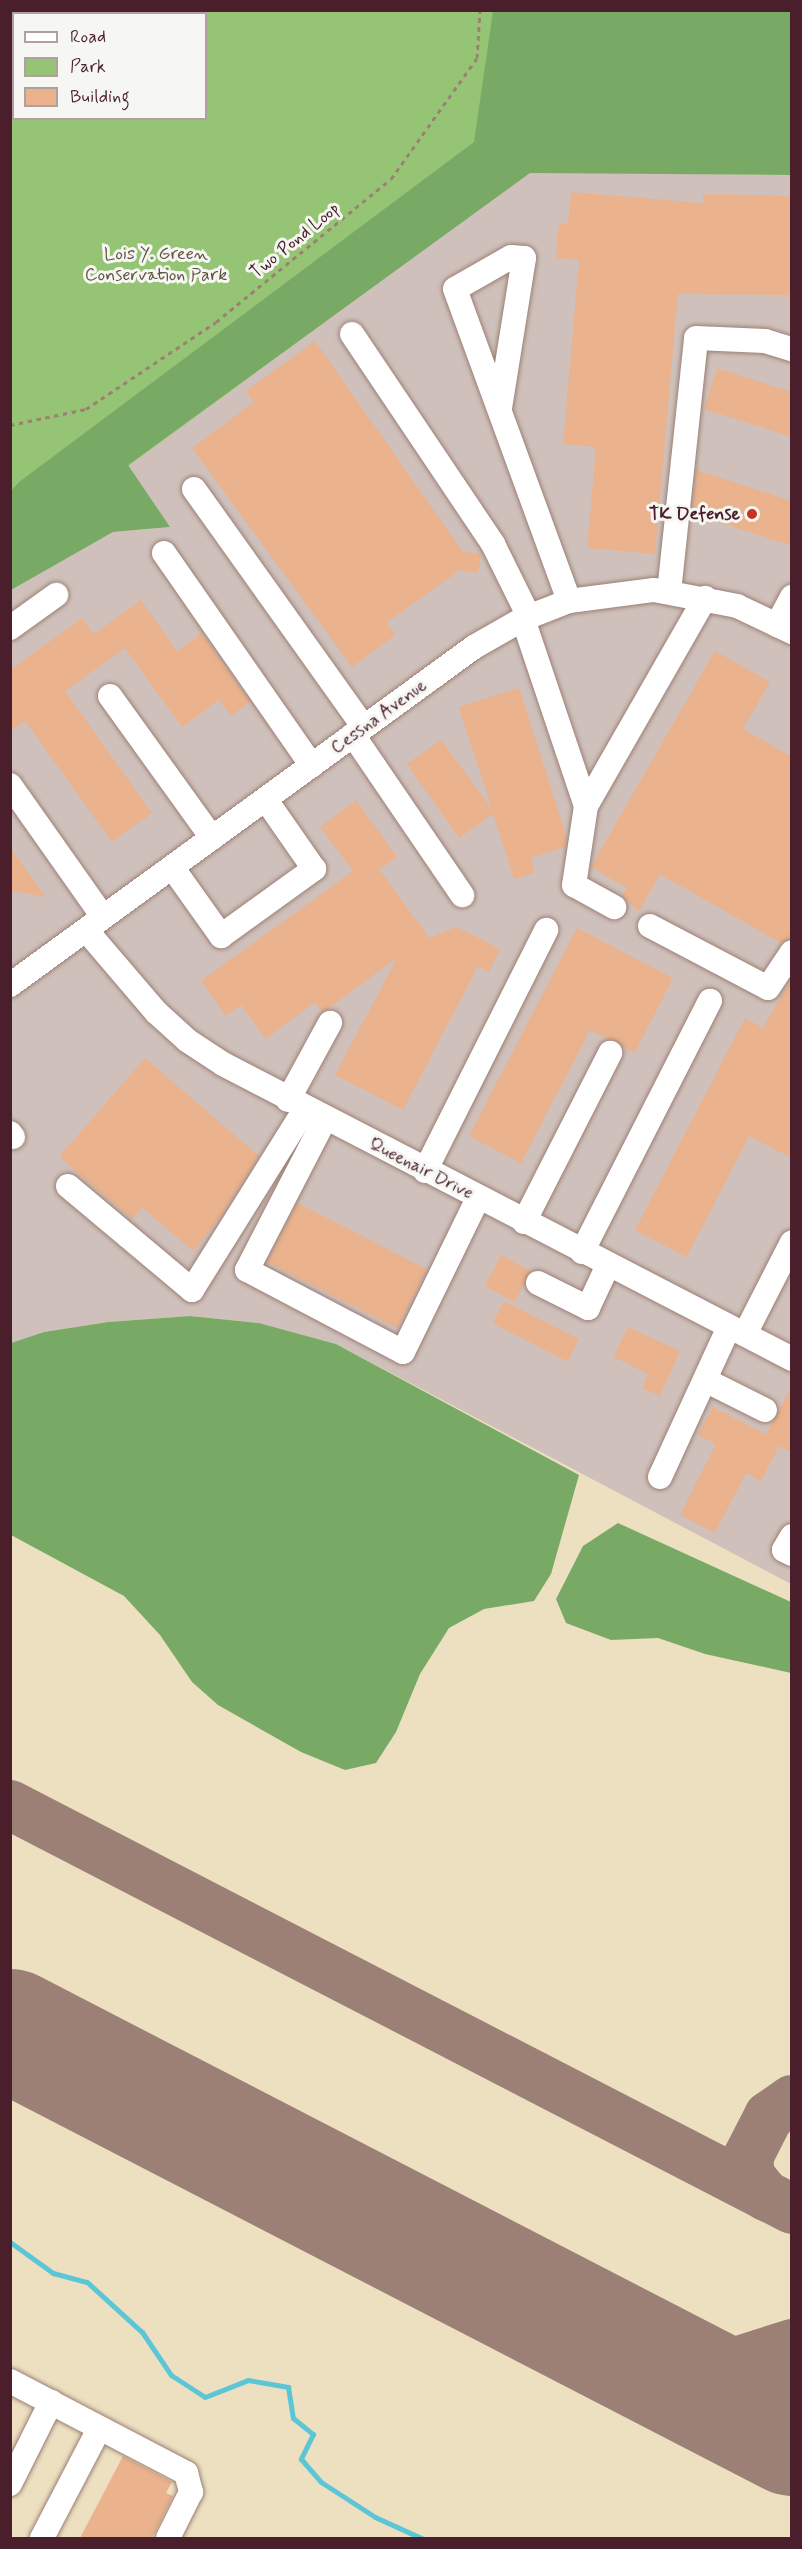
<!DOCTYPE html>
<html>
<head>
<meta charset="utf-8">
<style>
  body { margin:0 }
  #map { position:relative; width:802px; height:2549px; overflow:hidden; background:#ede0c1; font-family:Mynerve,sans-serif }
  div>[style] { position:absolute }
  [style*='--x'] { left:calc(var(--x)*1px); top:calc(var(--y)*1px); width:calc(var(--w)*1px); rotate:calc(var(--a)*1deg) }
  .industrial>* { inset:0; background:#cfc0bb }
  .green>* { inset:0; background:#95c574 }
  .forest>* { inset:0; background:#78aa66 }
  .stream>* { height:5px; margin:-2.5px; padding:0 2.5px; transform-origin:2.5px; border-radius:2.5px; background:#5cc6d6 }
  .taxiway>* { height:50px; margin:-25px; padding:0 25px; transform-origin:25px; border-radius:25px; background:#9c8076 }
  .runway>* { height:123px; margin:-61.5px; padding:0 61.5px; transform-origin:61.5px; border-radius:61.5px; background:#9c8076 }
  .building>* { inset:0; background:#eab28d; transform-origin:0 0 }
  .path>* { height:3px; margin-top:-1.5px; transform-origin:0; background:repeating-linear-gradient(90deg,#9c8076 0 4.5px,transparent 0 9px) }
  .roads { filter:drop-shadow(0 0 2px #9c8076) drop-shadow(0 0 2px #9c8076) }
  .minor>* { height:24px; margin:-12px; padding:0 12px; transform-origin:12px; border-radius:12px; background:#fff }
  .dots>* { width:16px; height:16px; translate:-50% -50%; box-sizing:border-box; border:3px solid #f6f6f2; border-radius:50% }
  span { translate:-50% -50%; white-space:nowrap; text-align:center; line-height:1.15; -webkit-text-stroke:6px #f6f6f2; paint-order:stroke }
  .street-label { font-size:18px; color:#4a1f2b }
  .park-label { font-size:18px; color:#605141 }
  .poi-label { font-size:18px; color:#4a1f2b; font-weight:700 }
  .right { translate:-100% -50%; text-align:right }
  .frame { position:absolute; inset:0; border:12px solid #4a1f2b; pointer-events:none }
  .legend { position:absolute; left:12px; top:12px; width:195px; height:108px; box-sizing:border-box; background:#f6f6f2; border:2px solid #b1a0a2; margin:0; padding:8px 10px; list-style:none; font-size:18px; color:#4a1f2b }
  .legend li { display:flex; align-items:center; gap:12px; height:30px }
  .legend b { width:30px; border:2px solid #b1a0a2 }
</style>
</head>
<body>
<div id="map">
  <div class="industrial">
    <i style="clip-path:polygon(528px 172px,791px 175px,791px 1584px,336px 1344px,259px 1323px,190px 1316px,108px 1322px,44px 1332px,11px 1343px,10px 590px,113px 532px,169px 527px,128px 466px)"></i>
  </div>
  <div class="green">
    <i style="clip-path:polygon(evenodd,11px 11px,791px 11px,528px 173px,11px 552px,11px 11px,14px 14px,206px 14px,206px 118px,14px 118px,14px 14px)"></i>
  </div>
  <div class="forest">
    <i style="clip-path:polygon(493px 11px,791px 11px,791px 175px,530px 173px,128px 465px,170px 527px,113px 532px,11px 590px,11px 491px,19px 482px,474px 142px)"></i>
    <i style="clip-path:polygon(190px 1316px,259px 1323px,336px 1344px,579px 1475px,551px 1574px,534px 1601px,484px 1609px,449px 1628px,420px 1674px,396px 1732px,376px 1763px,345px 1770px,301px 1752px,218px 1705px,192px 1682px,160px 1635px,124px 1596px,11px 1535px,11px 1343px,44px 1332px,108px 1322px)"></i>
    <i style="clip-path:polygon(618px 1523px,791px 1602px,791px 1673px,705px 1654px,658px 1638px,611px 1640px,566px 1623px,556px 1599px,583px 1546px)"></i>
  </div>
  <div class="stream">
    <i style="--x:10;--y:2242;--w:53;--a:35.8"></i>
    <i style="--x:53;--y:2273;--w:35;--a:15"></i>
    <i style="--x:87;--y:2282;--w:74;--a:42.3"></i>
    <i style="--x:142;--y:2332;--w:52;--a:56"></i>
    <i style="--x:171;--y:2375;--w:40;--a:32.9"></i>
    <i style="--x:205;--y:2397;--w:46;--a:-21.6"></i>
    <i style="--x:248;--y:2380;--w:41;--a:9.9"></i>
    <i style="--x:288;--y:2387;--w:31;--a:81"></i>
    <i style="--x:293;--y:2418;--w:26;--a:39"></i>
    <i style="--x:313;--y:2434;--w:28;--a:116"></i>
    <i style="--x:301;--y:2459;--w:30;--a:49"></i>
    <i style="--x:321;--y:2482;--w:64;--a:32.9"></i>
    <i style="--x:375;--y:2517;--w:51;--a:24.5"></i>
  </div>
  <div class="taxiway">
    <i style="--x:10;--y:1805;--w:880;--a:27.32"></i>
    <i style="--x:766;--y:2196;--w:26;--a:-129"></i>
    <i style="--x:750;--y:2176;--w:19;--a:-96"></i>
    <i style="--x:748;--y:2157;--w:46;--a:-62.9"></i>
    <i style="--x:769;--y:2116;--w:28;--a:-35"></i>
    <i style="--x:472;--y:2269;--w:194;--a:26"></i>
    <i style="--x:646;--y:2354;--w:35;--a:18"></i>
    <i style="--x:679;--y:2365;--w:50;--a:-1.1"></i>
    <i style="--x:729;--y:2364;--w:66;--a:-17.6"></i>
    <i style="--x:761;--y:2354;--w:22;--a:129"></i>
    <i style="--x:747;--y:2371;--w:29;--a:86"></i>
    <i style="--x:749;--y:2400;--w:19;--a:54"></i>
    <i style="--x:760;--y:2415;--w:36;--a:27"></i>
  </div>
  <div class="runway">
    <i style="--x:10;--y:2030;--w:880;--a:27.32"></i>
  </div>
  <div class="building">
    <i style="clip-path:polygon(571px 192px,703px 203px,703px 194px,792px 196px,792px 295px,678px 294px,655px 554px,587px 548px,596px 447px,563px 444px,579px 260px,556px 258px,559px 223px,568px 224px)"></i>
    <i style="clip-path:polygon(315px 341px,463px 552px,481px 554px,478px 573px,460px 570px,386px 623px,395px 635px,352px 667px,192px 448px,254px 402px,246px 391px)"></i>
    <i style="clip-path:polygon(717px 368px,792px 392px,792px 437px,704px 409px)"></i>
    <i style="clip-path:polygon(696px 470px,792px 501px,792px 546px,692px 513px)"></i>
    <i style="clip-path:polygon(141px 600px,177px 651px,202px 633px,250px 702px,231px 716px,219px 700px,182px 727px,125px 648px,65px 691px,152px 813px,112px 842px,25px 721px,10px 731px,10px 670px,82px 618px,94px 634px)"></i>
    <i style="clip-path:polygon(715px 651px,770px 682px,743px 729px,792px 757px,792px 938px,781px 943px,660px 874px,639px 911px,622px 896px,627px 888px,591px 867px)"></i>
    <i style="clip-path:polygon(519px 688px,567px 838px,565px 847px,531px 858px,535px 873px,514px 879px,493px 814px,459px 838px,407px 764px,441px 740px,492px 809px,459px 707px)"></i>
    <i style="clip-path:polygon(356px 800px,397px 857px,379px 869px,429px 938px,457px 927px,500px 949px,489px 972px,478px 966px,403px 1110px,335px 1075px,397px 958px,326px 1010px,322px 1012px,315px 1002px,266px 1039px,241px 1005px,226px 1016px,201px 981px,353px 871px,320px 827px)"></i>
    <i style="clip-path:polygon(10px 848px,46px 897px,10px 891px)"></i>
    <i style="clip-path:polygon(577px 928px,673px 978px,635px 1053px,590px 1030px,521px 1163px,469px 1136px)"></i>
    <i style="clip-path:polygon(792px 978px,792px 1158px,749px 1136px,687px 1257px,635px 1230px,745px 1018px,763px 1028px)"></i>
    <i style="clip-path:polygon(145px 1058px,259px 1156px,219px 1219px,193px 1251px,142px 1207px,132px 1219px,59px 1157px)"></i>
    <i style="left:297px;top:1203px;width:146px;height:66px;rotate:27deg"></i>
    <i style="left:501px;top:1255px;width:34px;height:35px;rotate:28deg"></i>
    <i style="left:504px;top:1301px;width:84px;height:25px;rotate:27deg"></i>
    <i style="clip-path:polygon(628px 1327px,680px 1351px,660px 1396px,642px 1388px,648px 1374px,614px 1357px)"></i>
    <i style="clip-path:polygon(792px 1386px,792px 1452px,779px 1446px,761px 1481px,746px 1473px,715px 1533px,680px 1515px,716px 1444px,698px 1435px,713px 1407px,766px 1434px)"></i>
    <i style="clip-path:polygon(123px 2456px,172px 2482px,166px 2493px,173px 2496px,152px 2538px,80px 2538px)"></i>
  </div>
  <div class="path">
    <i style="--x:10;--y:425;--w:78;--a:-11.9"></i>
    <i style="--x:86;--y:409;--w:156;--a:-33.8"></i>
    <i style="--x:216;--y:322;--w:226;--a:-39.3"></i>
    <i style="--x:391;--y:179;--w:148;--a:-54.6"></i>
    <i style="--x:477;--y:58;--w:48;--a:-86.4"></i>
  </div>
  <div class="roads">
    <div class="minor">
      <i style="--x:352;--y:334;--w:253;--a:56.1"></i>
      <i style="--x:493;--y:544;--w:81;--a:63.7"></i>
      <i style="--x:500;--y:408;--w:152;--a:-80.9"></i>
      <i style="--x:524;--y:258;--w:13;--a:-176"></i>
      <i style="--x:511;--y:257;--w:64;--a:150.3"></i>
      <i style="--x:455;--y:289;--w:332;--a:69.9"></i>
      <i style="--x:194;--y:489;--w:292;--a:54.5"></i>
      <i style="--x:164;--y:553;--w:259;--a:55.2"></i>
      <i style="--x:669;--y:592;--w:255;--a:-83.9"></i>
      <i style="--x:696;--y:338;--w:69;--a:2.5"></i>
      <i style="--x:765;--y:341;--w:28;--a:17"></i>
      <i style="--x:523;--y:619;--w:197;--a:71.4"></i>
      <i style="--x:586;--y:806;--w:240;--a:-60.2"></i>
      <i style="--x:777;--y:625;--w:32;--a:-62"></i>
      <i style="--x:10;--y:628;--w:57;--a:-35.7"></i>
      <i style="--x:110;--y:696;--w:175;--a:54.3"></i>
      <i style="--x:353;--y:735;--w:194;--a:55.7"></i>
      <i style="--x:10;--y:785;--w:161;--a:54.8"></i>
      <i style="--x:586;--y:806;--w:80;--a:98.6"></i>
      <i style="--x:574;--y:885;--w:46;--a:28.8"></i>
      <i style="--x:172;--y:867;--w:85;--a:54.6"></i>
      <i style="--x:221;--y:936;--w:115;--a:-35.8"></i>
      <i style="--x:314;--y:869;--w:84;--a:-124.8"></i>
      <i style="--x:650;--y:926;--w:133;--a:27.7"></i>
      <i style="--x:768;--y:988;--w:43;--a:-56.3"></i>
      <i style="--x:86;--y:930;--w:108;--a:49.5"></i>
      <i style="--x:156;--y:1012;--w:43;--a:42.2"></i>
      <i style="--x:188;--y:1041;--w:42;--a:33.3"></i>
      <i style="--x:223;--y:1064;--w:641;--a:27.4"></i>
      <i style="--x:10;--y:985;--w:574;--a:-36.07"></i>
      <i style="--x:474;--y:647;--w:56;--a:-29.7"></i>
      <i style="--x:523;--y:619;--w:49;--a:-21.4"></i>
      <i style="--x:569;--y:601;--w:86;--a:-7.4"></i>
      <i style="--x:654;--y:590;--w:85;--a:10.9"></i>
      <i style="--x:737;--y:606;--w:61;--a:25.3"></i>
      <i style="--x:288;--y:1100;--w:88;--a:-61.4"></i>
      <i style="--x:325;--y:1119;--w:170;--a:117.3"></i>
      <i style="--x:247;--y:1270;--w:176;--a:27.7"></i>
      <i style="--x:403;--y:1352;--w:171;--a:-64"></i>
      <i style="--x:10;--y:1133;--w:5;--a:53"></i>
      <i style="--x:425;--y:1171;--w:270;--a:-63.3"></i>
      <i style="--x:68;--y:1186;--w:162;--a:40"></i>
      <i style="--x:192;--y:1290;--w:213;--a:-58"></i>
      <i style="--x:524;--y:1222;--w:190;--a:-63"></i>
      <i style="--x:582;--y:1252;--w:282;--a:-63"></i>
      <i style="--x:538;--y:1283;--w:56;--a:26.6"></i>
      <i style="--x:588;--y:1308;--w:47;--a:-65.1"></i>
      <i style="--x:745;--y:1334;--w:103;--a:-62.9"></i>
      <i style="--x:705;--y:1380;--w:67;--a:26.6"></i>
      <i style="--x:660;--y:1477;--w:165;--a:-65.3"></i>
      <i style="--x:792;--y:1536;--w:16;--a:120"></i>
      <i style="--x:784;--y:1550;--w:9;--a:27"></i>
      <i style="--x:10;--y:2381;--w:199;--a:27.6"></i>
      <i style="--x:186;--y:2473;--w:20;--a:75"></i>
      <i style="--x:191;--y:2492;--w:51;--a:116.6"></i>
      <i style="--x:10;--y:2484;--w:92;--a:-63.4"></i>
      <i style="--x:42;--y:2538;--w:123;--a:-62.4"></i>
    </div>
  </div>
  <div class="dots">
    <i style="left:752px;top:514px;background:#c8321e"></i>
  </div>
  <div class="street-label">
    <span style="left:295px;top:241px;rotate:-39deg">Two Pond Loop</span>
    <span style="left:379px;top:717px;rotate:-36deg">Cessna Avenue</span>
    <span style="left:421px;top:1169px;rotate:27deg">Queenair Drive</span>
  </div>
  <div class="park-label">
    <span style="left:156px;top:265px">Lois Y. Green<br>Conservation Park</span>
  </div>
  <div class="poi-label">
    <span class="right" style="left:740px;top:514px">TK Defense</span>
  </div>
  <div class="frame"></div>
  <ul class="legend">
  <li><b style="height:8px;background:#fff"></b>Road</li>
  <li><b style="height:16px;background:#95c574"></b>Park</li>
  <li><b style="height:16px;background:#eab28d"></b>Building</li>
  </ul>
</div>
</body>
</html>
